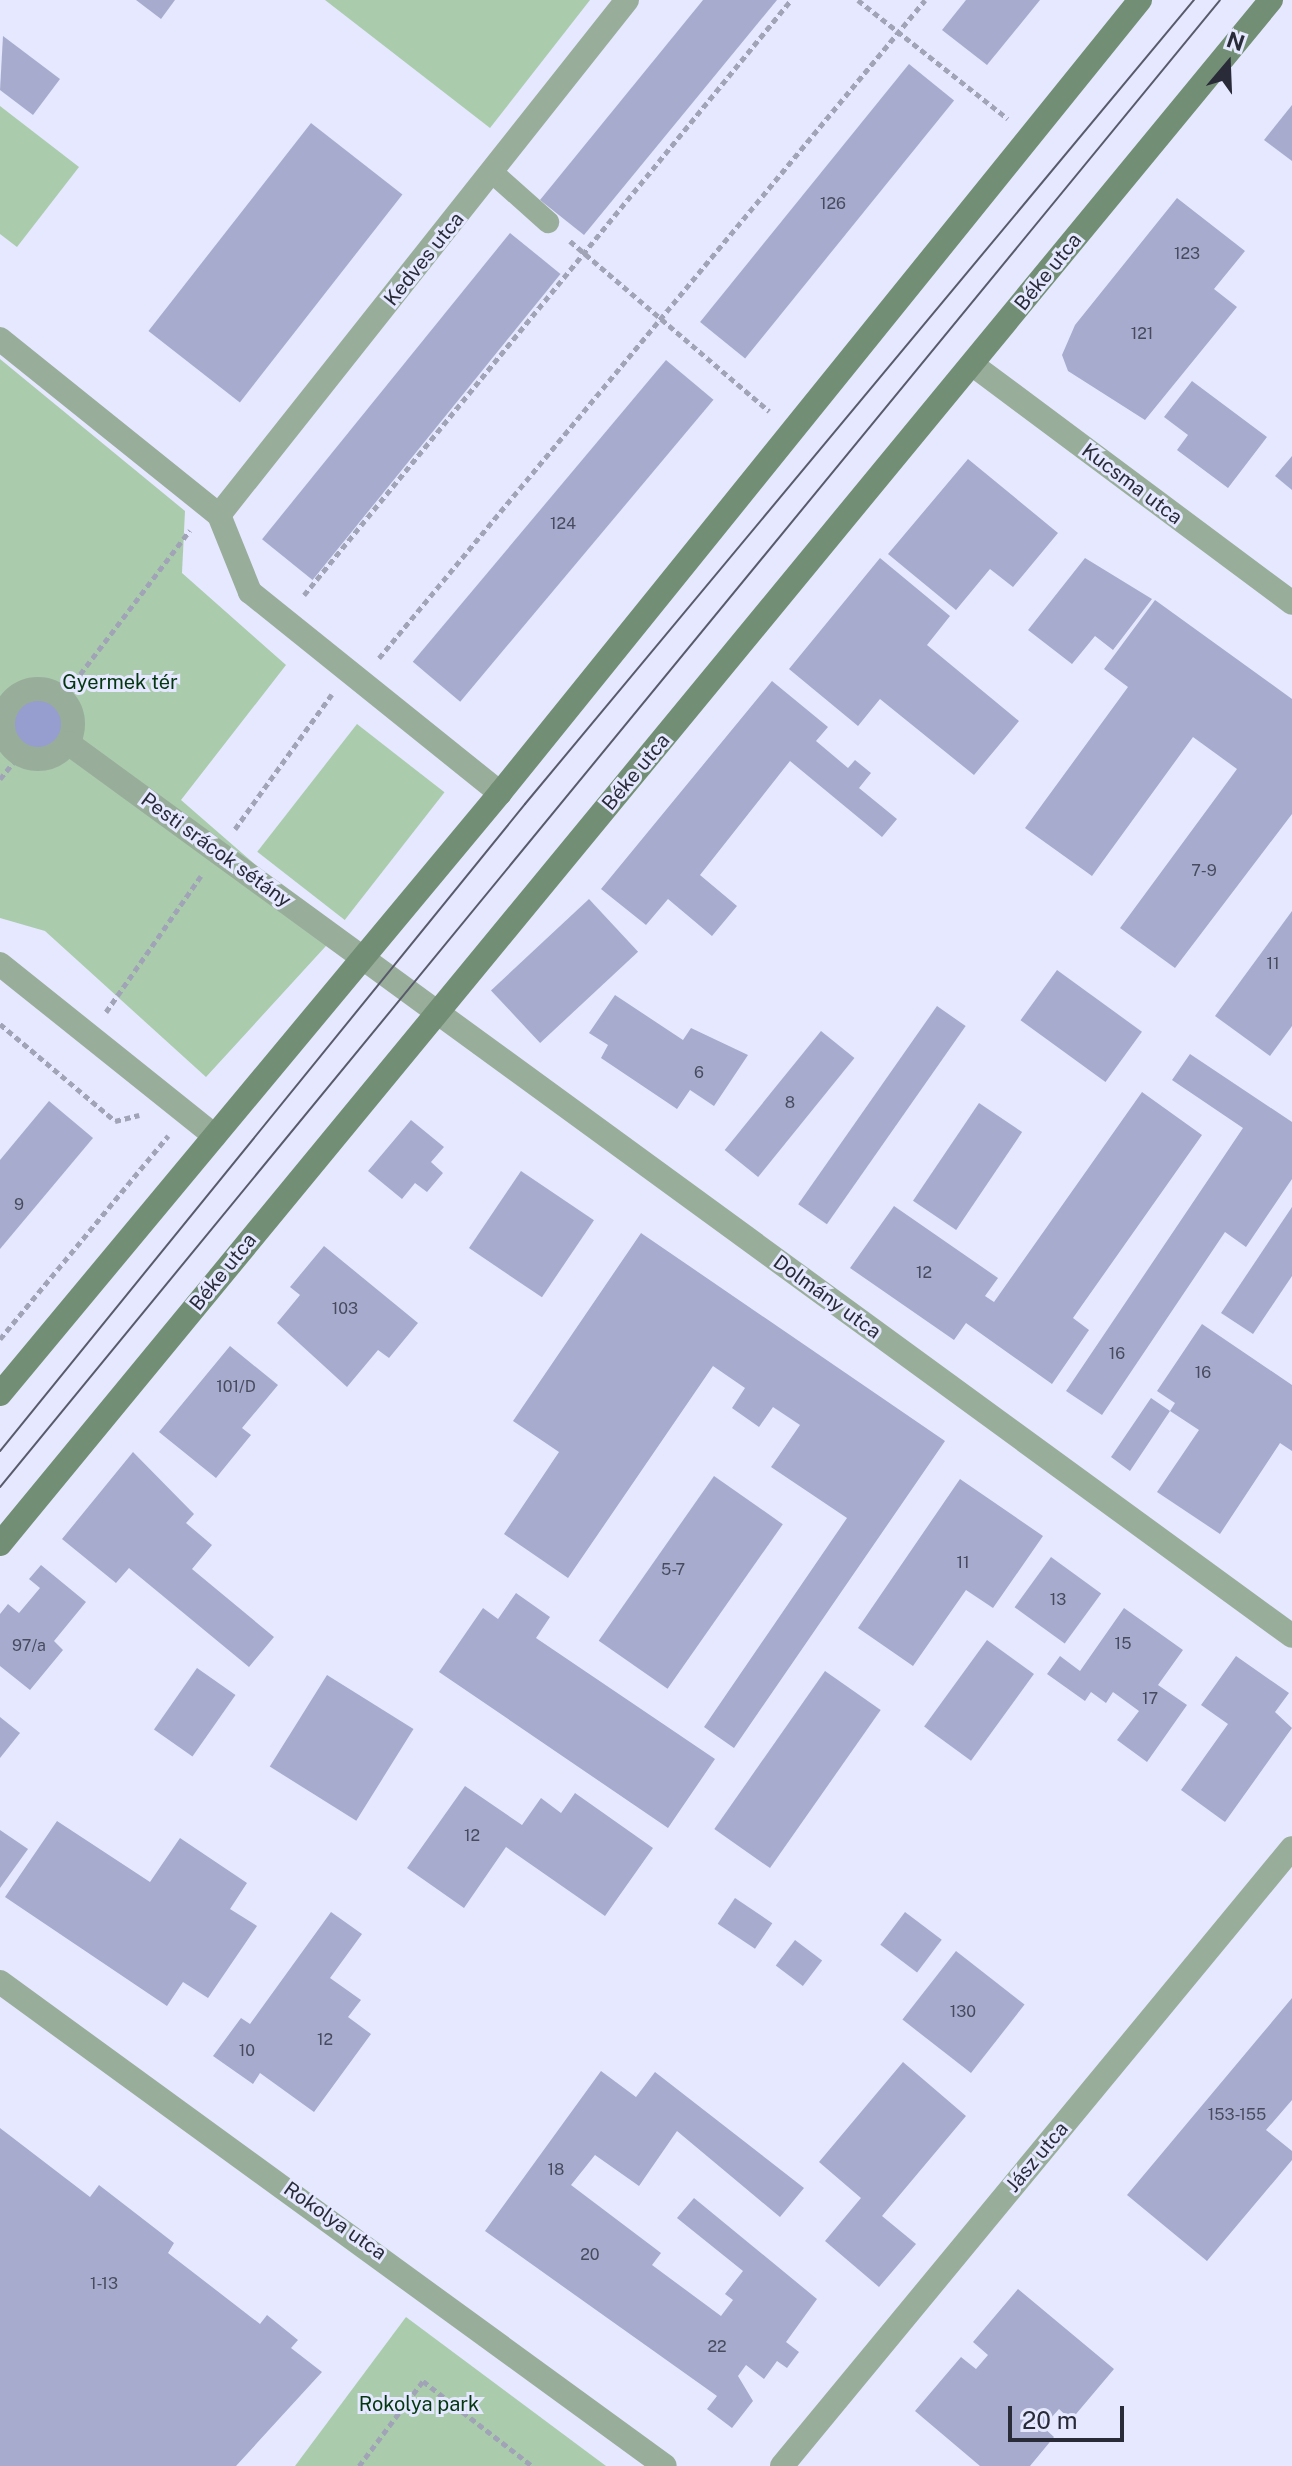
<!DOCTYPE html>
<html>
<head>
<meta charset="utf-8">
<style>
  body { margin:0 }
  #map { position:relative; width:1292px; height:2466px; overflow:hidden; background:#e5e8fe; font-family:"Public Sans",sans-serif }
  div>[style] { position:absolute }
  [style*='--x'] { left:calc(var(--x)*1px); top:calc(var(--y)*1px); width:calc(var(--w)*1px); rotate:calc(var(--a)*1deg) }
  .green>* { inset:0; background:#aaccad; transform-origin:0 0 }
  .water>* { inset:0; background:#969dcf }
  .round { border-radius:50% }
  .building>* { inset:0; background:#a7accf; transform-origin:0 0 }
  .path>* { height:5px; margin-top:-2.5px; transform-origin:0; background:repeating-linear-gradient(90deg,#a1a4b7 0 6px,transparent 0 10px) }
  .lane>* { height:22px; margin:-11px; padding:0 11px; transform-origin:11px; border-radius:11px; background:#99ad9b }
  .street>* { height:24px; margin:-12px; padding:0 12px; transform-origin:12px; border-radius:12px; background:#99ad9b }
  .street>.ring { margin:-12px; padding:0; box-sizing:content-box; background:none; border:24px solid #99ad9b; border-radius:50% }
  .secondary>* { height:24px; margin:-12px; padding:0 12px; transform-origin:12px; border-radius:12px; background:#728f75 }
  .tram>* { height:2px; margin:-1px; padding:0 1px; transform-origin:1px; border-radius:1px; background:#595b6b }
  span { translate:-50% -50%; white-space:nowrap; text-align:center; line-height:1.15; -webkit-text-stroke:6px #e5e8fe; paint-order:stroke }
  .number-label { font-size:16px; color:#484b5e }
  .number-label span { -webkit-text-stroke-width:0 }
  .street-label { font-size:20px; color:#292b39 }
  .park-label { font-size:20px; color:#033710 }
  .north { position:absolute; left:1188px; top:24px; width:80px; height:80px; -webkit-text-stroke:6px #e5e8fe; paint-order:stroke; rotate:19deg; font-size:22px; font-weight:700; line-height:32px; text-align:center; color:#292b39 }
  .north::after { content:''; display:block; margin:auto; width:28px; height:36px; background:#292b39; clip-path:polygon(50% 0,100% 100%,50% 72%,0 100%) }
  .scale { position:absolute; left:1008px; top:2406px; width:116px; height:36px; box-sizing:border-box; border:4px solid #292b39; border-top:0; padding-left:10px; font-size:24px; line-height:28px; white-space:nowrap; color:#292b39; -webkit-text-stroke:6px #e5e8fe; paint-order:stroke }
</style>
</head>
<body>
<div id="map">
  <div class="green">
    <i style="clip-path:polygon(325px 0,590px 0,490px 128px)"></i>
    <i style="clip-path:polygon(0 106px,79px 167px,17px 247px,0 234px)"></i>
    <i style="clip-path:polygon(0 359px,185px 511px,182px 573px,286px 665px,181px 800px,336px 935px,206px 1077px,45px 931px,0 918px)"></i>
    <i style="left:357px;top:724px;width:111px;height:162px;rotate:38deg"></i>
    <i style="clip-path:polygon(406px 2317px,606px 2466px,295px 2466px)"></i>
  </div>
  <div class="water">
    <i class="round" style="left:12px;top:696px;width:54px;height:54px"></i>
  </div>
  <div class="building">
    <i style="clip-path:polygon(136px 0,175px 0,161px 19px)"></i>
    <i style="clip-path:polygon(703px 0,777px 0,584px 235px,540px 200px)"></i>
    <i style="clip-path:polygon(966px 0,1040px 0,987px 65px,942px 30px)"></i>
    <i style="clip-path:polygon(3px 36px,60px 79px,33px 115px,0 90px)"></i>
    <i style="left:909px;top:64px;width:58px;height:332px;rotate:39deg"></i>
    <i style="clip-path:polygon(1292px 105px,1292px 161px,1264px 140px)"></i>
    <i style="left:311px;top:123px;width:116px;height:264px;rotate:38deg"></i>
    <i style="clip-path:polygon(1177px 198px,1245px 251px,1214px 289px,1237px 307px,1145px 420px,1068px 371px,1062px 355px,1075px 325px)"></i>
    <i style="left:510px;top:233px;width:65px;height:394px;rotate:39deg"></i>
    <i style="left:666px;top:360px;width:62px;height:394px;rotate:40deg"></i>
    <i style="clip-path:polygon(1192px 381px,1267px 437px,1228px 488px,1177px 450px,1188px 435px,1164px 417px)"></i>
    <i style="clip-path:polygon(1292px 456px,1292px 490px,1275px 476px)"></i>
    <i style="clip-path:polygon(968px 459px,1058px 533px,1013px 587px,990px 569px,956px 610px,888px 554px)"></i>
    <i style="clip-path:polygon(880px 558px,950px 616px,927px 645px,1019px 721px,974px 775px,880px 699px,858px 726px,789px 669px)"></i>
    <i style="clip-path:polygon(1085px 558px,1152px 599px,1113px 650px,1095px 636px,1072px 664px,1028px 630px)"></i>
    <i style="clip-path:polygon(1155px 600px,1292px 699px,1292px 814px,1175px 968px,1120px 928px,1237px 769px,1193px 737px,1092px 876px,1025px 828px,1128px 687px,1104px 669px)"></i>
    <i style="clip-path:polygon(772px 681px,828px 727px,816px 741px,848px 768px,855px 760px,871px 773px,859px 788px,897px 819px,882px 837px,790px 761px,700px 875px,737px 906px,712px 936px,668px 899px,646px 925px,601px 889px)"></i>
    <i style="left:589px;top:899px;width:72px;height:134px;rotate:47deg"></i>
    <i style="clip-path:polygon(1292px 911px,1292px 1026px,1270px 1056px,1215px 1016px)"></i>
    <i style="left:1057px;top:970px;width:105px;height:62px;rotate:36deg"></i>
    <i style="clip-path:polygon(615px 995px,683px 1040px,691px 1028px,748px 1055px,714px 1106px,690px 1090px,677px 1109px,601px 1058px,608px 1045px,589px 1033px)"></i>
    <i style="left:937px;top:1006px;width:35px;height:242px;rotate:35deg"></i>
    <i style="left:821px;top:1031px;width:43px;height:153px;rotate:39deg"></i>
    <i style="clip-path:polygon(1190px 1054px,1292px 1122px,1292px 1179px,1246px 1247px,1225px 1232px,1102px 1415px,1066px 1391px,1243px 1128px,1172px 1080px)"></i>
    <i style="clip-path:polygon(1142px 1092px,1202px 1135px,1073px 1318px,1089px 1330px,1052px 1384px,966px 1323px,954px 1340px,850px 1268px,894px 1206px,998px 1278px,985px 1296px,994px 1302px)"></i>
    <i style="clip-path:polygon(49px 1101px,93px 1138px,0 1249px,0 1160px)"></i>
    <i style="left:979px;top:1103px;width:52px;height:118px;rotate:34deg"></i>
    <i style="clip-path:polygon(411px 1120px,444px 1147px,431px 1162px,443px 1173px,427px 1192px,415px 1183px,402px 1199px,368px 1171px)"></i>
    <i style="left:521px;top:1171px;width:88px;height:93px;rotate:34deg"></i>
    <i style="clip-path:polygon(1292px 1207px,1292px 1276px,1253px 1334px,1221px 1313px)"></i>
    <i style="clip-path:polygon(641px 1233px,945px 1441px,734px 1748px,704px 1727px,847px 1518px,771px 1467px,800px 1425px,773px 1407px,759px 1427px,732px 1408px,745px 1388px,713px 1366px,568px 1578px,504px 1534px,559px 1452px,513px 1421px)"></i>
    <i style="clip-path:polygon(324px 1246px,418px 1323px,389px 1358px,378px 1350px,347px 1387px,277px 1323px,300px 1295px,290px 1287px)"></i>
    <i style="clip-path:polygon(1202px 1324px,1292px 1385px,1292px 1451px,1280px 1443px,1220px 1534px,1157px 1492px,1199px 1430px,1170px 1411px,1130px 1471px,1111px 1457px,1151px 1398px,1170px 1411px,1175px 1403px,1157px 1391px)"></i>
    <i style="clip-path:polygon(230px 1346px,278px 1385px,242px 1428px,251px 1435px,216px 1478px,159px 1432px)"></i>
    <i style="clip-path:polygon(133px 1452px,194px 1514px,186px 1523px,212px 1545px,192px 1569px,274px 1637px,249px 1667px,129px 1568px,116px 1583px,62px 1539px)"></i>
    <i style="left:714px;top:1476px;width:84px;height:201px;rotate:35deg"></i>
    <i style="clip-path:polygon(960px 1479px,1043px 1536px,993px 1608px,966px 1590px,913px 1666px,858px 1628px)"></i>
    <i style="left:1051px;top:1557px;width:62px;height:62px;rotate:36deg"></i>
    <i style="clip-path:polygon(41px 1565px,86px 1602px,54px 1641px,63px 1650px,30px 1690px,0 1666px,0 1614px,8px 1604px,19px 1613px,40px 1588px,29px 1579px)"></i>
    <i style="clip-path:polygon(516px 1593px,550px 1617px,536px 1638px,715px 1759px,668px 1828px,439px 1672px,483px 1608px,498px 1619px)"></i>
    <i style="clip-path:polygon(1124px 1608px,1183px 1650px,1158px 1685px,1187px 1705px,1147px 1762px,1117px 1740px,1139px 1711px,1113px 1692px,1106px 1703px,1091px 1692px,1085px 1701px,1047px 1674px,1060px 1656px,1080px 1671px)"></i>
    <i style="left:987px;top:1640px;width:58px;height:107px;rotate:36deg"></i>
    <i style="clip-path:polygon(1236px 1656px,1289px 1693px,1275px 1712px,1292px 1728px,1225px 1822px,1181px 1790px,1228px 1724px,1201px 1705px)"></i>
    <i style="left:197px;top:1668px;width:47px;height:75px;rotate:35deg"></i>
    <i style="left:825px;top:1671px;width:68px;height:193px;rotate:35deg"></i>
    <i style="left:327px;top:1675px;width:102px;height:108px;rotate:32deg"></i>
    <i style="clip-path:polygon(0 1717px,20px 1733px,0 1758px)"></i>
    <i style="clip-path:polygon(465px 1786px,522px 1825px,541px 1798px,561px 1813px,575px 1793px,653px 1848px,605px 1916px,506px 1847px,464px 1908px,407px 1868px)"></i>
    <i style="clip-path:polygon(57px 1821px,150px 1882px,180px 1838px,247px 1883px,230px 1909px,257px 1926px,208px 1998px,183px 1982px,167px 2006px,5px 1897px)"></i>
    <i style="clip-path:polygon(0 1830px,28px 1849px,0 1888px)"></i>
    <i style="left:735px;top:1898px;width:45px;height:31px;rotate:34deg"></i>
    <i style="clip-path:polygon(331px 1912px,362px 1934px,330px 1978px,361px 2000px,348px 2017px,371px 2034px,314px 2112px,260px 2073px,253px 2084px,213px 2056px,241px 2018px,250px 2024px)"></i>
    <i style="left:905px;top:1912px;width:46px;height:41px;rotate:37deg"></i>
    <i style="left:795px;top:1940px;width:34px;height:32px;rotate:37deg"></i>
    <i style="left:956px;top:1951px;width:87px;height:87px;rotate:38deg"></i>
    <i style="clip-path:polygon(1292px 1998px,1292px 2100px,1266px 2130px,1292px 2151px,1292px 2160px,1207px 2261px,1127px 2195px)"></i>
    <i style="clip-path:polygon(903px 2062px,966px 2116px,882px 2216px,916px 2244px,879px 2287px,825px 2241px,861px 2198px,819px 2162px)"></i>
    <i style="clip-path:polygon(601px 2071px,636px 2097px,655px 2072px,804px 2188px,780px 2217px,677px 2131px,639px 2186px,595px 2155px,571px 2185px,661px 2253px,652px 2265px,721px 2316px,733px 2300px,725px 2294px,743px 2271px,677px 2218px,694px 2198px,817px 2299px,786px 2342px,799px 2352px,787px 2368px,777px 2361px,764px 2379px,746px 2365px,738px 2376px,753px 2401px,732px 2428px,707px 2409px,717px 2396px,485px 2231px)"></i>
    <i style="clip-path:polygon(0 2128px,90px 2197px,99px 2185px,174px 2243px,168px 2253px,260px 2324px,267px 2315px,298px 2340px,291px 2348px,322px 2372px,236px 2466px,0 2466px)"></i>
    <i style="clip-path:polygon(1018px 2289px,1114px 2369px,1071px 2420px,1059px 2409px,1043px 2427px,1054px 2437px,1030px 2466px,980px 2466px,915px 2411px,961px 2357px,976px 2369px,988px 2355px,973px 2342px)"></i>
  </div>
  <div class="path">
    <i style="--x:858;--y:0;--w:191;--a:38.4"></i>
    <i style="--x:570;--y:241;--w:262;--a:40.5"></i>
    <i style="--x:304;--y:595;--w:769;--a:-50.7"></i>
    <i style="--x:379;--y:658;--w:855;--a:-50.31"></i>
    <i style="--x:62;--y:698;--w:211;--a:-52.7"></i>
    <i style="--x:0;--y:779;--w:32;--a:-51"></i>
    <i style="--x:235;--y:829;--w:166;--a:-54.3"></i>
    <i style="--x:106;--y:1012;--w:166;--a:-55.1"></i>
    <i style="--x:0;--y:1024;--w:150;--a:40.1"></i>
    <i style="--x:115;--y:1121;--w:25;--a:-14"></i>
    <i style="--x:0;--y:1339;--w:264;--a:-50.4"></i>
    <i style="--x:359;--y:2466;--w:106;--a:-53"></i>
    <i style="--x:423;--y:2381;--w:138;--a:37.9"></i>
  </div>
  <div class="lane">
    <i style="--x:493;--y:173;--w:74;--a:41.7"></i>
  </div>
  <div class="street">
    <i style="--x:0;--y:339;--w:281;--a:38.8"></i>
    <i style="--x:219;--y:515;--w:83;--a:68.1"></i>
    <i style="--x:250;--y:592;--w:321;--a:38.8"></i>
    <i style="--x:973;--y:365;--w:398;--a:36.7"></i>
    <i style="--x:219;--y:515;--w:657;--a:-51.61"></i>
    <i class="ring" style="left:3px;top:689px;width:46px;height:46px"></i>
    <i style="--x:68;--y:743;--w:1515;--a:36.11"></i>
    <i style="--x:0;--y:964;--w:275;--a:38.7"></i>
    <i style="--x:0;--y:1982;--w:822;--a:36.05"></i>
    <i style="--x:782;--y:2466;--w:801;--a:-50.47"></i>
  </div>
  <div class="secondary">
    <i style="--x:0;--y:1394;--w:782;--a:-50.24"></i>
    <i style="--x:500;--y:793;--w:1019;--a:-51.09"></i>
    <i style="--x:0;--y:1544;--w:2000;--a:-50.54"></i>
  </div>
  <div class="tram">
    <i style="--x:0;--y:1451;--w:833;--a:-50.94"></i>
    <i style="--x:525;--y:804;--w:1046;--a:-50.24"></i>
    <i style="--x:0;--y:1487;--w:1923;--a:-50.63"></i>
  </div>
  <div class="number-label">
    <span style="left:833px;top:204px">126</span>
    <span style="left:1187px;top:254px">123</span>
    <span style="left:1142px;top:334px">121</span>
    <span style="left:563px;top:524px">124</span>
    <span style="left:1204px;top:871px">7-9</span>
    <span style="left:1273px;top:964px">11</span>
    <span style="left:699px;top:1073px">6</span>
    <span style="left:790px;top:1103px">8</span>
    <span style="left:19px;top:1205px">9</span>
    <span style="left:924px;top:1273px">12</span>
    <span style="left:345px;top:1309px">103</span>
    <span style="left:1117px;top:1354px">16</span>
    <span style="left:1203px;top:1373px">16</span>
    <span style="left:236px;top:1387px">101/D</span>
    <span style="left:963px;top:1563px">11</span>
    <span style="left:673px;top:1570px">5-7</span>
    <span style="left:1058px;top:1600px">13</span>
    <span style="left:1123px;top:1644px">15</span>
    <span style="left:29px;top:1646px">97/a</span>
    <span style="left:1150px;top:1699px">17</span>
    <span style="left:472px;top:1836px">12</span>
    <span style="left:963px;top:2012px">130</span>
    <span style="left:325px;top:2040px">12</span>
    <span style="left:247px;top:2051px">10</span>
    <span style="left:1237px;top:2115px">153-155</span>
    <span style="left:556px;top:2170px">18</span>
    <span style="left:590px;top:2255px">20</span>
    <span style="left:104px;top:2284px">1-13</span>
    <span style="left:717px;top:2347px">22</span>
  </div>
  <div class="street-label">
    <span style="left:424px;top:259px;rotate:-51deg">Kedves utca</span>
    <span style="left:1048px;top:272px;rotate:-51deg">Béke utca</span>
    <span style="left:1132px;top:484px;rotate:37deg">Kucsma utca</span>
    <span style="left:636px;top:772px;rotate:-50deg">Béke utca</span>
    <span style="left:216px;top:850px;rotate:36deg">Pesti srácok sétány</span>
    <span style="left:223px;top:1272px;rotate:-51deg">Béke utca</span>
    <span style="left:827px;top:1297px;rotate:36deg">Dolmány utca</span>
    <span style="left:1037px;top:2157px;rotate:-50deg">Jász utca</span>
    <span style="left:335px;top:2221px;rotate:35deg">Rokolya utca</span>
  </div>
  <div class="park-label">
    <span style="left:120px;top:682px">Gyermek tér</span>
    <span style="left:419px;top:2404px">Rokolya park</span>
  </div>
  <div class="north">N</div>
  <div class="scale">20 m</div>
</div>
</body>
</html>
